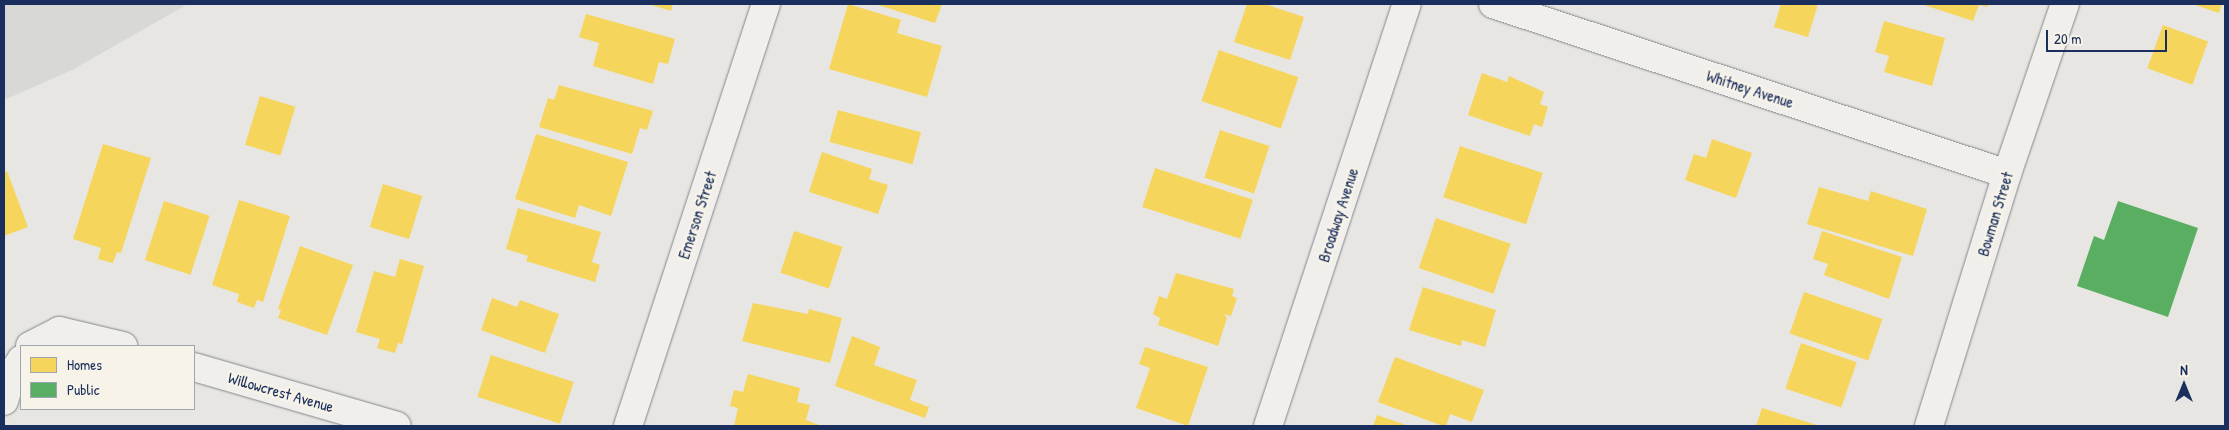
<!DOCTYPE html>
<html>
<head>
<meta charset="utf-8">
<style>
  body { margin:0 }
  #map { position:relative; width:2229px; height:430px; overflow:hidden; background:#e8e6e2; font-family:"Patrick Hand",sans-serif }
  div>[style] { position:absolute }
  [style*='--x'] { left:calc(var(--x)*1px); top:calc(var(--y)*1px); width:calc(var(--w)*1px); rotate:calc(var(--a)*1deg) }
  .built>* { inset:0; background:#d8d8d6 }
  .homes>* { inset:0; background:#f6d55c; transform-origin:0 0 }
  .public>* { inset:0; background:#5aae61 }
  .roads { filter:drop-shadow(0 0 1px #83868d) drop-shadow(0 0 1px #83868d) }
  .minor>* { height:28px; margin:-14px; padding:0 14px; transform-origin:14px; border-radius:14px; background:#f0efeb }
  span { translate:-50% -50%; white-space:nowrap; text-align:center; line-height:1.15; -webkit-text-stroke:5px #f7f3e8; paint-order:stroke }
  .street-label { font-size:16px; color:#1b2f5e }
  .frame { position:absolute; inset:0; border:5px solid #1b2f5e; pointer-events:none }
  .legend { position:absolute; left:20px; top:345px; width:175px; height:65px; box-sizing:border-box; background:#f7f3e8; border:1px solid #9fa5b1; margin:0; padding:6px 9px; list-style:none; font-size:15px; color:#1b2f5e }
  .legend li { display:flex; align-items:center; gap:10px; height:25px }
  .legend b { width:25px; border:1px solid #9fa5b1 }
  .north { position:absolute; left:2159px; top:360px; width:50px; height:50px; -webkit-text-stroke:4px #f7f3e8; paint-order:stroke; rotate:0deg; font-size:14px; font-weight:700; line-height:20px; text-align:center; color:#1b2f5e }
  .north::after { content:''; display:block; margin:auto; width:18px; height:22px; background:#1b2f5e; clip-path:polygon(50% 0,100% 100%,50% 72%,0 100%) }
  .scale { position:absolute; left:2046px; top:30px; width:121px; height:22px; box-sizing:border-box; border:2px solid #1b2f5e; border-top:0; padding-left:6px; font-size:15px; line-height:18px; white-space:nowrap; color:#1b2f5e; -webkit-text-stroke:4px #f7f3e8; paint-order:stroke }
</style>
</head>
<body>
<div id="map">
  <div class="built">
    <i style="clip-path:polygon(4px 4px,188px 4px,72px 70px,4px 100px)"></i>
  </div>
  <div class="homes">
    <i style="clip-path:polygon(648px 4px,673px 4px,671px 11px)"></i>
    <i style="clip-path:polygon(848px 4px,901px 20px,897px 33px,942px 46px,927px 97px,829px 69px)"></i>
    <i style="clip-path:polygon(875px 4px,942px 4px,935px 23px)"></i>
    <i style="clip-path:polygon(1247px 4px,1265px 4px,1304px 17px,1290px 60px,1234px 42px)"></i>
    <i style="clip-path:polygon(1781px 4px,1818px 4px,1808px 37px,1774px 27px)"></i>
    <i style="clip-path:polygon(1921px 4px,1988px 4px,1987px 7px,1979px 5px,1973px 21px)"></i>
    <i style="clip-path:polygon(2192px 4px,2222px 4px,2219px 13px)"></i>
    <i style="clip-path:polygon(586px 14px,675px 39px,668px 64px,659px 62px,653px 84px,593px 66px,599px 43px,579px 37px)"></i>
    <i style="clip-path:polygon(1884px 21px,1945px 38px,1932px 86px,1884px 72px,1889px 56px,1875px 52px)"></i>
    <i style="left:2163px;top:25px;width:48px;height:46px;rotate:20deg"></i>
    <i style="left:1219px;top:50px;width:84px;height:54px;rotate:19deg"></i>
    <i style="clip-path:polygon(1482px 73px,1507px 82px,1509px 76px,1544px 92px,1540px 104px,1548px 107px,1542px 127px,1534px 124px,1530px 136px,1468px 115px)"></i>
    <i style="clip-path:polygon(559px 85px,653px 111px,647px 130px,640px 128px,632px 154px,539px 127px,548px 98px,554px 100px)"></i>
    <i style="left:260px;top:96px;width:37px;height:51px;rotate:17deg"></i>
    <i style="left:838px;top:110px;width:86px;height:33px;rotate:15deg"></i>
    <i style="left:1220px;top:130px;width:52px;height:50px;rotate:18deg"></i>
    <i style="clip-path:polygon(536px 134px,628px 162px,611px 216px,579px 205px,575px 218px,515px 199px)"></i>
    <i style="clip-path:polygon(1712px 139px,1752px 153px,1736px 198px,1685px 180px,1694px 154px,1706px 158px)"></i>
    <i style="clip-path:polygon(103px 144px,151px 158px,121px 253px,117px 252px,113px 263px,98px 259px,101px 248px,73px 239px)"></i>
    <i style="left:1460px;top:146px;width:87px;height:54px;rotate:18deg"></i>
    <i style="clip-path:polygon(822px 152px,872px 169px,869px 179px,888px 185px,878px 214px,809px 192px)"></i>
    <i style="left:1155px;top:168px;width:103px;height:41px;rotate:18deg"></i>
    <i style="clip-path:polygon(7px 171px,28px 227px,4px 236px,4px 172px)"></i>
    <i style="left:383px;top:184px;width:41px;height:45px;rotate:17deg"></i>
    <i style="clip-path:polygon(1819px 187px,1868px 201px,1871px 191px,1927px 209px,1913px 256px,1807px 224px)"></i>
    <i style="clip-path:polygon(239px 200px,290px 216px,263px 302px,257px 300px,254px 308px,237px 302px,239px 294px,212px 285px)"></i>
    <i style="left:164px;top:201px;width:48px;height:62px;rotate:18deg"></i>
    <i style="clip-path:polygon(518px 208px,601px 232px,592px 262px,600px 265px,595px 282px,526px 261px,528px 256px,506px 249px)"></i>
    <i style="left:1436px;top:218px;width:79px;height:53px;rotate:19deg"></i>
    <i style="left:794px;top:231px;width:51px;height:44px;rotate:18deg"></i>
    <i style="clip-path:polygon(1822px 231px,1902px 257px,1889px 299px,1824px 275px,1828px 264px,1813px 259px)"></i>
    <i style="clip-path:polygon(300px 246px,353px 265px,327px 335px,278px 318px,281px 310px,278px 309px)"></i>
    <i style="clip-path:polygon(400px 259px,424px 266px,402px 344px,398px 343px,395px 353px,377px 348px,380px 339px,356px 332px,374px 271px,395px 277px)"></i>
    <i style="clip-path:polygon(1176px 273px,1234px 289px,1232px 296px,1237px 298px,1231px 316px,1224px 314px,1227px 318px,1218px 346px,1158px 325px,1160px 318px,1153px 314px,1159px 296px,1167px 299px)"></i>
    <i style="clip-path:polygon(1423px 287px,1496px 310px,1485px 347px,1462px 340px,1461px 346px,1409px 330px)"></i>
    <i style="left:1804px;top:292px;width:83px;height:44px;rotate:19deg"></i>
    <i style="clip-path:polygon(492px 298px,517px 307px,520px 300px,559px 314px,545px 353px,481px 330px)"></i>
    <i style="clip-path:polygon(753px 303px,808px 314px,809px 309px,842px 318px,830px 363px,742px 341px)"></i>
    <i style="clip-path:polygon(852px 336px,880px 347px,874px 365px,917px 380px,910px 400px,929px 407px,925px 418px,835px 386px)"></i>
    <i style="left:1801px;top:343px;width:59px;height:48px;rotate:19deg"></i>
    <i style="clip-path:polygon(1145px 347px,1208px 367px,1188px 426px,1136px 408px,1150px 368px,1139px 364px)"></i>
    <i style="left:491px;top:355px;width:87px;height:44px;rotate:18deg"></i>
    <i style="clip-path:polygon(1395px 357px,1484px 390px,1472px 422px,1450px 414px,1446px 426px,1443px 426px,1378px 402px)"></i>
    <i style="clip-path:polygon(748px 374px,800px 388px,797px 402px,810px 405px,806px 420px,822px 426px,734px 426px,738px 408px,730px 406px,734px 390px,743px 392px)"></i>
    <i style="clip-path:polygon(1762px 408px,1820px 426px,1756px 426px)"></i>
    <i style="clip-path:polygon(1377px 415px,1409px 426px,1373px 426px)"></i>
  </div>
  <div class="public">
    <i style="clip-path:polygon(2118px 201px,2198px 228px,2168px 317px,2077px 286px,2094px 236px,2104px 240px)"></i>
  </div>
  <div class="roads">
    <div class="minor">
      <i style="--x:1493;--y:4;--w:541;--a:18.3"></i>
      <i style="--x:30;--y:346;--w:33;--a:-27"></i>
      <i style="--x:59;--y:331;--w:66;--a:13.2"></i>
      <i style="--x:194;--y:367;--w:211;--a:16.2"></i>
      <i style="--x:4;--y:401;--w:28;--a:-73"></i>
      <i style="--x:12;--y:374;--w:17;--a:-57"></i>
      <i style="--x:628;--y:426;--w:444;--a:-71.9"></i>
      <i style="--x:1268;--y:426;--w:444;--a:-71.8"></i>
      <i style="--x:1929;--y:426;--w:264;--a:-72.8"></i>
      <i style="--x:2007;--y:174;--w:180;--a:-71.2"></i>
    </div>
  </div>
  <div class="street-label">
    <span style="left:1750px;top:89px;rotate:18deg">Whitney Avenue</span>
    <span style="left:1995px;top:214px;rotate:-73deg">Bowman Street</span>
    <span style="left:697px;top:215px;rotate:-72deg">Emerson Street</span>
    <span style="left:1338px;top:215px;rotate:-72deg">Broadway Avenue</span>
    <span style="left:281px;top:392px;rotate:16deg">Willowcrest Avenue</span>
  </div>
  <div class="frame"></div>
  <ul class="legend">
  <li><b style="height:14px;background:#f6d55c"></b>Homes</li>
  <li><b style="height:14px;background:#5aae61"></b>Public</li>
  </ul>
  <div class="north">N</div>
  <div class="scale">20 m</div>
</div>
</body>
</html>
